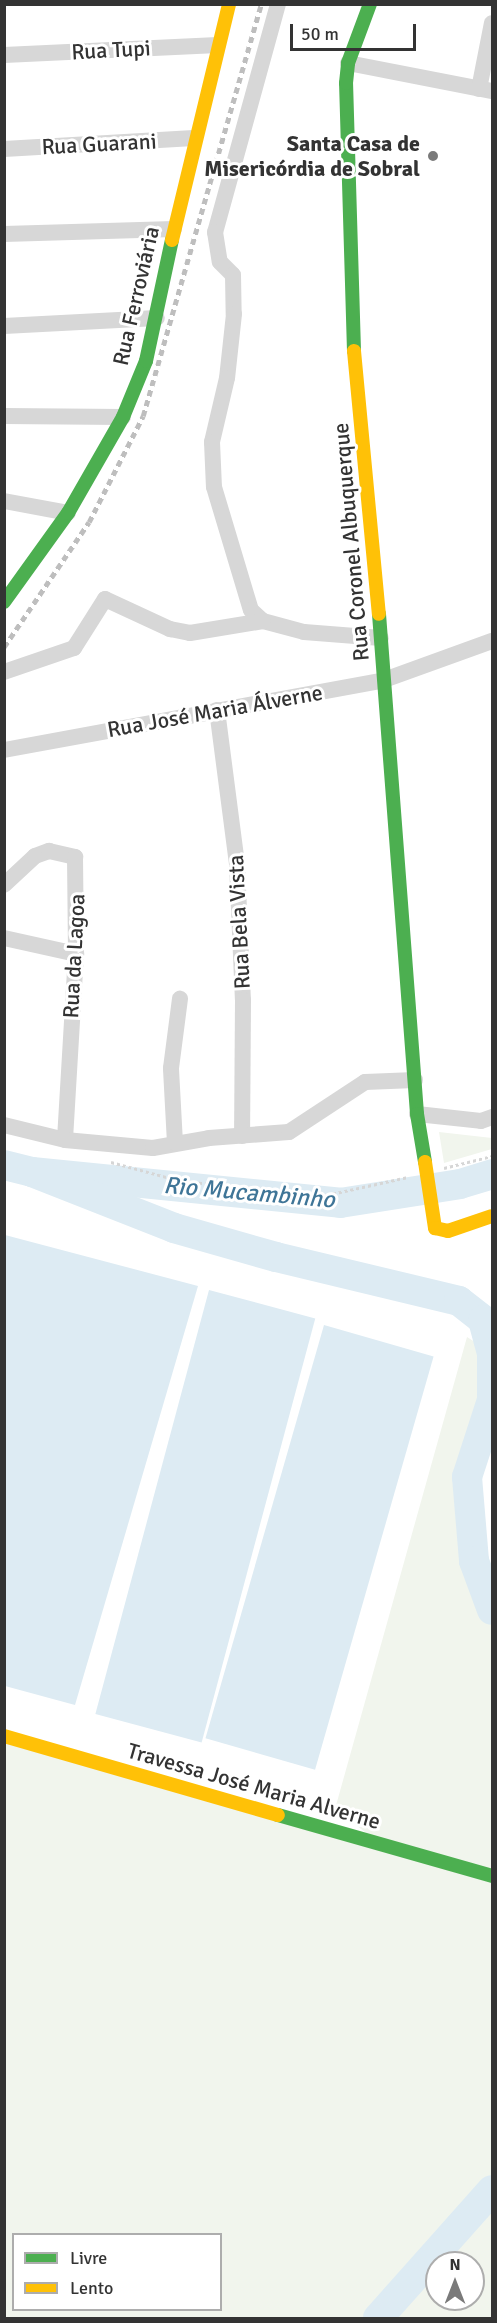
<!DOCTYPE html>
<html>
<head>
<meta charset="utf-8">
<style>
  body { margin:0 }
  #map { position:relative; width:497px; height:2323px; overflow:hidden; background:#fff; font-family:Signika,sans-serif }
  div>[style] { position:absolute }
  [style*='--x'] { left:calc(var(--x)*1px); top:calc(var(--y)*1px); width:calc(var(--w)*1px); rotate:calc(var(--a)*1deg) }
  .green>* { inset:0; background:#f1f5ed }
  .water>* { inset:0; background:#ddebf3; transform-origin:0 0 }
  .river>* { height:30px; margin:-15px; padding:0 15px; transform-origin:15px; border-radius:15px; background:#ddebf3 }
  .path>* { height:3px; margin-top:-1.5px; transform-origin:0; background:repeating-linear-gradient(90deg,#d6d6d6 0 3px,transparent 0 6px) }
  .street>* { height:16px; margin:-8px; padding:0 8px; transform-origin:8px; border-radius:8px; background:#d7d7d7 }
  .fast>* { height:14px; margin:-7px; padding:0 7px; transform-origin:7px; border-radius:7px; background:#4caf50 }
  .slow>* { height:14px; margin:-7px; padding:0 7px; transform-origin:7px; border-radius:7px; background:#ffc107 }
  .rail>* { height:4.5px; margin-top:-2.25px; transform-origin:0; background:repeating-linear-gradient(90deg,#bebebe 0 6px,transparent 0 10.5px) }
  .dots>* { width:16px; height:16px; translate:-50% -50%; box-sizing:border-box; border:3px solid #fff; border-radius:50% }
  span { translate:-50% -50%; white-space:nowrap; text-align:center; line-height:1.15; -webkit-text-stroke:6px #fff; paint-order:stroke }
  .street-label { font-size:22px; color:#333 }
  .poi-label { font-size:22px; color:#333; font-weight:700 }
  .right { translate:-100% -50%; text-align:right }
  .water-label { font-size:24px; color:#3f7597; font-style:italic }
  .frame { position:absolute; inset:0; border:6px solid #333; pointer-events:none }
  .legend { position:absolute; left:12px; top:2233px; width:210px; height:78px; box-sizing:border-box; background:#fff; border:2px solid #adadad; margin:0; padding:8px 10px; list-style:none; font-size:18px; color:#333 }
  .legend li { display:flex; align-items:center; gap:12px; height:30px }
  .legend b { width:30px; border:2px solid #adadad }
  .north { position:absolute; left:425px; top:2251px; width:60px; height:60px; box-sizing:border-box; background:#fff; border:2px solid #adadad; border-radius:50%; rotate:0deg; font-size:16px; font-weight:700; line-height:24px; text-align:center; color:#333 }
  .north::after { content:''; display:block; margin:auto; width:21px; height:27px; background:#7a7a7a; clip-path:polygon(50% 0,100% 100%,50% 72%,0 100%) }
  .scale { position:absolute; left:290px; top:24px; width:126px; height:27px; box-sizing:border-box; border:3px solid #333; border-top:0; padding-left:8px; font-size:18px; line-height:21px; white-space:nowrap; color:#333; -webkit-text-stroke:4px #fff; paint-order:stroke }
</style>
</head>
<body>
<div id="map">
  <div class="green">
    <i style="clip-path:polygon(439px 1132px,492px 1138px,492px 1149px,444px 1163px)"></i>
    <i style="clip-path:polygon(evenodd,467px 1337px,492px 1353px,492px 1400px,467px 1478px,474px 1561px,492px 1610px,492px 2318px,5px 2318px,4px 1737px,378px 1842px,335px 1809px,467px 1337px,14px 2234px,220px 2234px,220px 2310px,14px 2310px,14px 2234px,467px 1337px,437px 2263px,473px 2263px,473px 2299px,437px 2299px,437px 2263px)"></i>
  </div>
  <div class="water">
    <i style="clip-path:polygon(5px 1235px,198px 1286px,75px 1705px,5px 1686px)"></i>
    <i style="left:209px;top:1290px;width:110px;height:439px;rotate:15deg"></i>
    <i style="left:324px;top:1325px;width:114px;height:430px;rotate:16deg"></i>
  </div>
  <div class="river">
    <i style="--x:4;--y:1165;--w:29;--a:14"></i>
    <i style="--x:32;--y:1172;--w:310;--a:5.7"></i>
    <i style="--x:340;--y:1203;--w:121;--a:-9"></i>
    <i style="--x:460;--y:1184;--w:34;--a:-17"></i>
    <i style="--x:32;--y:1172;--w:153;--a:21.5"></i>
    <i style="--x:174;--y:1228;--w:106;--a:15.9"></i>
    <i style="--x:276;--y:1257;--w:188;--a:13.5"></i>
    <i style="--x:459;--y:1301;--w:31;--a:38"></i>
    <i style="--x:483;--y:1320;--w:34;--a:75"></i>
    <i style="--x:492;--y:1353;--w:47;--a:90"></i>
    <i style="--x:492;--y:1400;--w:81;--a:108"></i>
    <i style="--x:467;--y:1477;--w:84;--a:85.2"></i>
    <i style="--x:474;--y:1561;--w:52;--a:69.8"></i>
    <i style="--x:378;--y:2318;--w:171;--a:-48.3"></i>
  </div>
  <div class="path">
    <i style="--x:111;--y:1162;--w:73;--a:15.2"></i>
    <i style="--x:181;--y:1181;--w:147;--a:5.5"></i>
    <i style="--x:327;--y:1195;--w:83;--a:-12.5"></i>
    <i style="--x:444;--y:1168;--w:49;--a:-14"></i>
  </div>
  <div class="street">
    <i style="--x:278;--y:4;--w:237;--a:105.4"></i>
    <i style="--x:215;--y:232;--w:30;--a:81"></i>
    <i style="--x:220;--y:262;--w:18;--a:45"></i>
    <i style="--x:233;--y:275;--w:39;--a:89"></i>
    <i style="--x:234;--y:314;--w:64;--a:96.2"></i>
    <i style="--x:227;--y:378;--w:66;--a:103.2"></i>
    <i style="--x:212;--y:442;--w:45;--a:87.5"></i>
    <i style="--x:214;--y:487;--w:128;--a:73.3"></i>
    <i style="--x:251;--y:610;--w:16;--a:43"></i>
    <i style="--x:263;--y:621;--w:42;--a:15"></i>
    <i style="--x:304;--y:632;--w:77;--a:4.5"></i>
    <i style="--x:4;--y:55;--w:214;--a:-2.7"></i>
    <i style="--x:348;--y:63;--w:147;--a:11"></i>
    <i style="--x:479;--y:89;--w:67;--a:-78.9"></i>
    <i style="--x:4;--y:149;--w:190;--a:-3.3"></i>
    <i style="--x:4;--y:234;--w:170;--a:-1.7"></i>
    <i style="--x:4;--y:326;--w:153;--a:-3"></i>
    <i style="--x:4;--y:416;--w:119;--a:0.5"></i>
    <i style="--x:4;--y:501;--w:65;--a:10.6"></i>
    <i style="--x:4;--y:672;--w:74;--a:-18.9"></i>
    <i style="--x:74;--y:648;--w:58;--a:-57.7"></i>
    <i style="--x:105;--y:599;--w:72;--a:24.8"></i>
    <i style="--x:170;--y:629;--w:20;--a:11"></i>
    <i style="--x:190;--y:633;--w:74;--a:-9.3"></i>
    <i style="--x:217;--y:710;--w:155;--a:82.6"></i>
    <i style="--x:237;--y:864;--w:136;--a:87.5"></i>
    <i style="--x:243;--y:1000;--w:136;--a:90.4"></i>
    <i style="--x:4;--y:750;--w:386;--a:-10.4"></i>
    <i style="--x:384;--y:680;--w:115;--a:-19.9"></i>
    <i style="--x:4;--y:885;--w:42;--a:-43.1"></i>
    <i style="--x:35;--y:856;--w:15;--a:-20"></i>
    <i style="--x:49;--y:851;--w:27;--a:13"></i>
    <i style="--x:75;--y:857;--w:97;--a:89.4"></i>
    <i style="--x:76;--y:954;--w:186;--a:93.4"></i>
    <i style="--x:4;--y:938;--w:74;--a:12.5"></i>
    <i style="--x:417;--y:1114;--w:64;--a:6.2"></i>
    <i style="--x:481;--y:1121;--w:12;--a:-20"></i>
    <i style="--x:4;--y:1125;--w:63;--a:13.8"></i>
    <i style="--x:65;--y:1140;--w:88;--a:5.2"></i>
    <i style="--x:153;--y:1148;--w:57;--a:-10.1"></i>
    <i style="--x:209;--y:1138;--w:80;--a:-4.3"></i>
    <i style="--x:289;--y:1132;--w:91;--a:-33.3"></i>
    <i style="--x:365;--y:1082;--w:50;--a:-2.3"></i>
    <i style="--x:175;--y:1143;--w:75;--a:-93.1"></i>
    <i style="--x:171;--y:1068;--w:70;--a:-82.6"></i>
  </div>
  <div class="fast">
    <i style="--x:354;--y:351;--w:268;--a:-91.7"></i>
    <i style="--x:346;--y:83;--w:20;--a:-84"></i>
    <i style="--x:348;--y:63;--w:63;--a:-69.6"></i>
    <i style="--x:4;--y:602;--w:110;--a:-54.3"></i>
    <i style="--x:68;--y:513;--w:111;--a:-60.2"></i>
    <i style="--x:123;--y:417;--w:61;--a:-67.7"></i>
    <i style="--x:146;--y:361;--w:124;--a:-77.9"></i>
    <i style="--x:379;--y:614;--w:501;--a:85.65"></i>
    <i style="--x:417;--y:1114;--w:49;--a:80.5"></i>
    <i style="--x:278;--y:1815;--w:223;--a:15.9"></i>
  </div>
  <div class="slow">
    <i style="--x:172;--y:240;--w:243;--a:-76.4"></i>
    <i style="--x:354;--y:351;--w:264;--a:84.6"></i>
    <i style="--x:425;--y:1162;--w:67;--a:81.4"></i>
    <i style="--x:435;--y:1228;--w:13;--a:13"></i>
    <i style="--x:448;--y:1231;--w:46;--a:-18.8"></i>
    <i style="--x:4;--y:1736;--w:285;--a:16.1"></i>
  </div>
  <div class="rail">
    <i style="--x:4;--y:647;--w:151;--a:-55.8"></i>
    <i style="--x:89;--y:522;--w:119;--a:-63"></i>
    <i style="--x:143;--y:416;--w:429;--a:-74"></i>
  </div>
  <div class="dots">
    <i style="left:433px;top:156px;background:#7a7a7a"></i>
  </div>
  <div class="street-label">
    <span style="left:111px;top:50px;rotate:-3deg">Rua Tupi</span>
    <span style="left:99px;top:144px;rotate:-3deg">Rua Guarani</span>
    <span style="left:136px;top:296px;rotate:-77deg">Rua Ferroviária</span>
    <span style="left:351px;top:542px;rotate:-95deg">Rua Coronel Albuquerque</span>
    <span style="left:215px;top:711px;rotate:-10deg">Rua José Maria Álverne</span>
    <span style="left:239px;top:922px;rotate:-93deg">Rua Bela Vista</span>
    <span style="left:74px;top:956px;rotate:-87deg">Rua da Lagoa</span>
    <span style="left:254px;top:1786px;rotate:16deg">Travessa José Maria Alverne</span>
  </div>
  <div class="poi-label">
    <span class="right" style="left:420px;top:156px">Santa Casa de<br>Misericórdia de Sobral</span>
  </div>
  <div class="water-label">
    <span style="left:249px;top:1193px;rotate:5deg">Rio Mucambinho</span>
  </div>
  <div class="frame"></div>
  <ul class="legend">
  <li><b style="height:8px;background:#4caf50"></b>Livre</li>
  <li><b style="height:8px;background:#ffc107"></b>Lento</li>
  </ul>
  <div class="north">N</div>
  <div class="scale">50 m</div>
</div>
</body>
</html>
